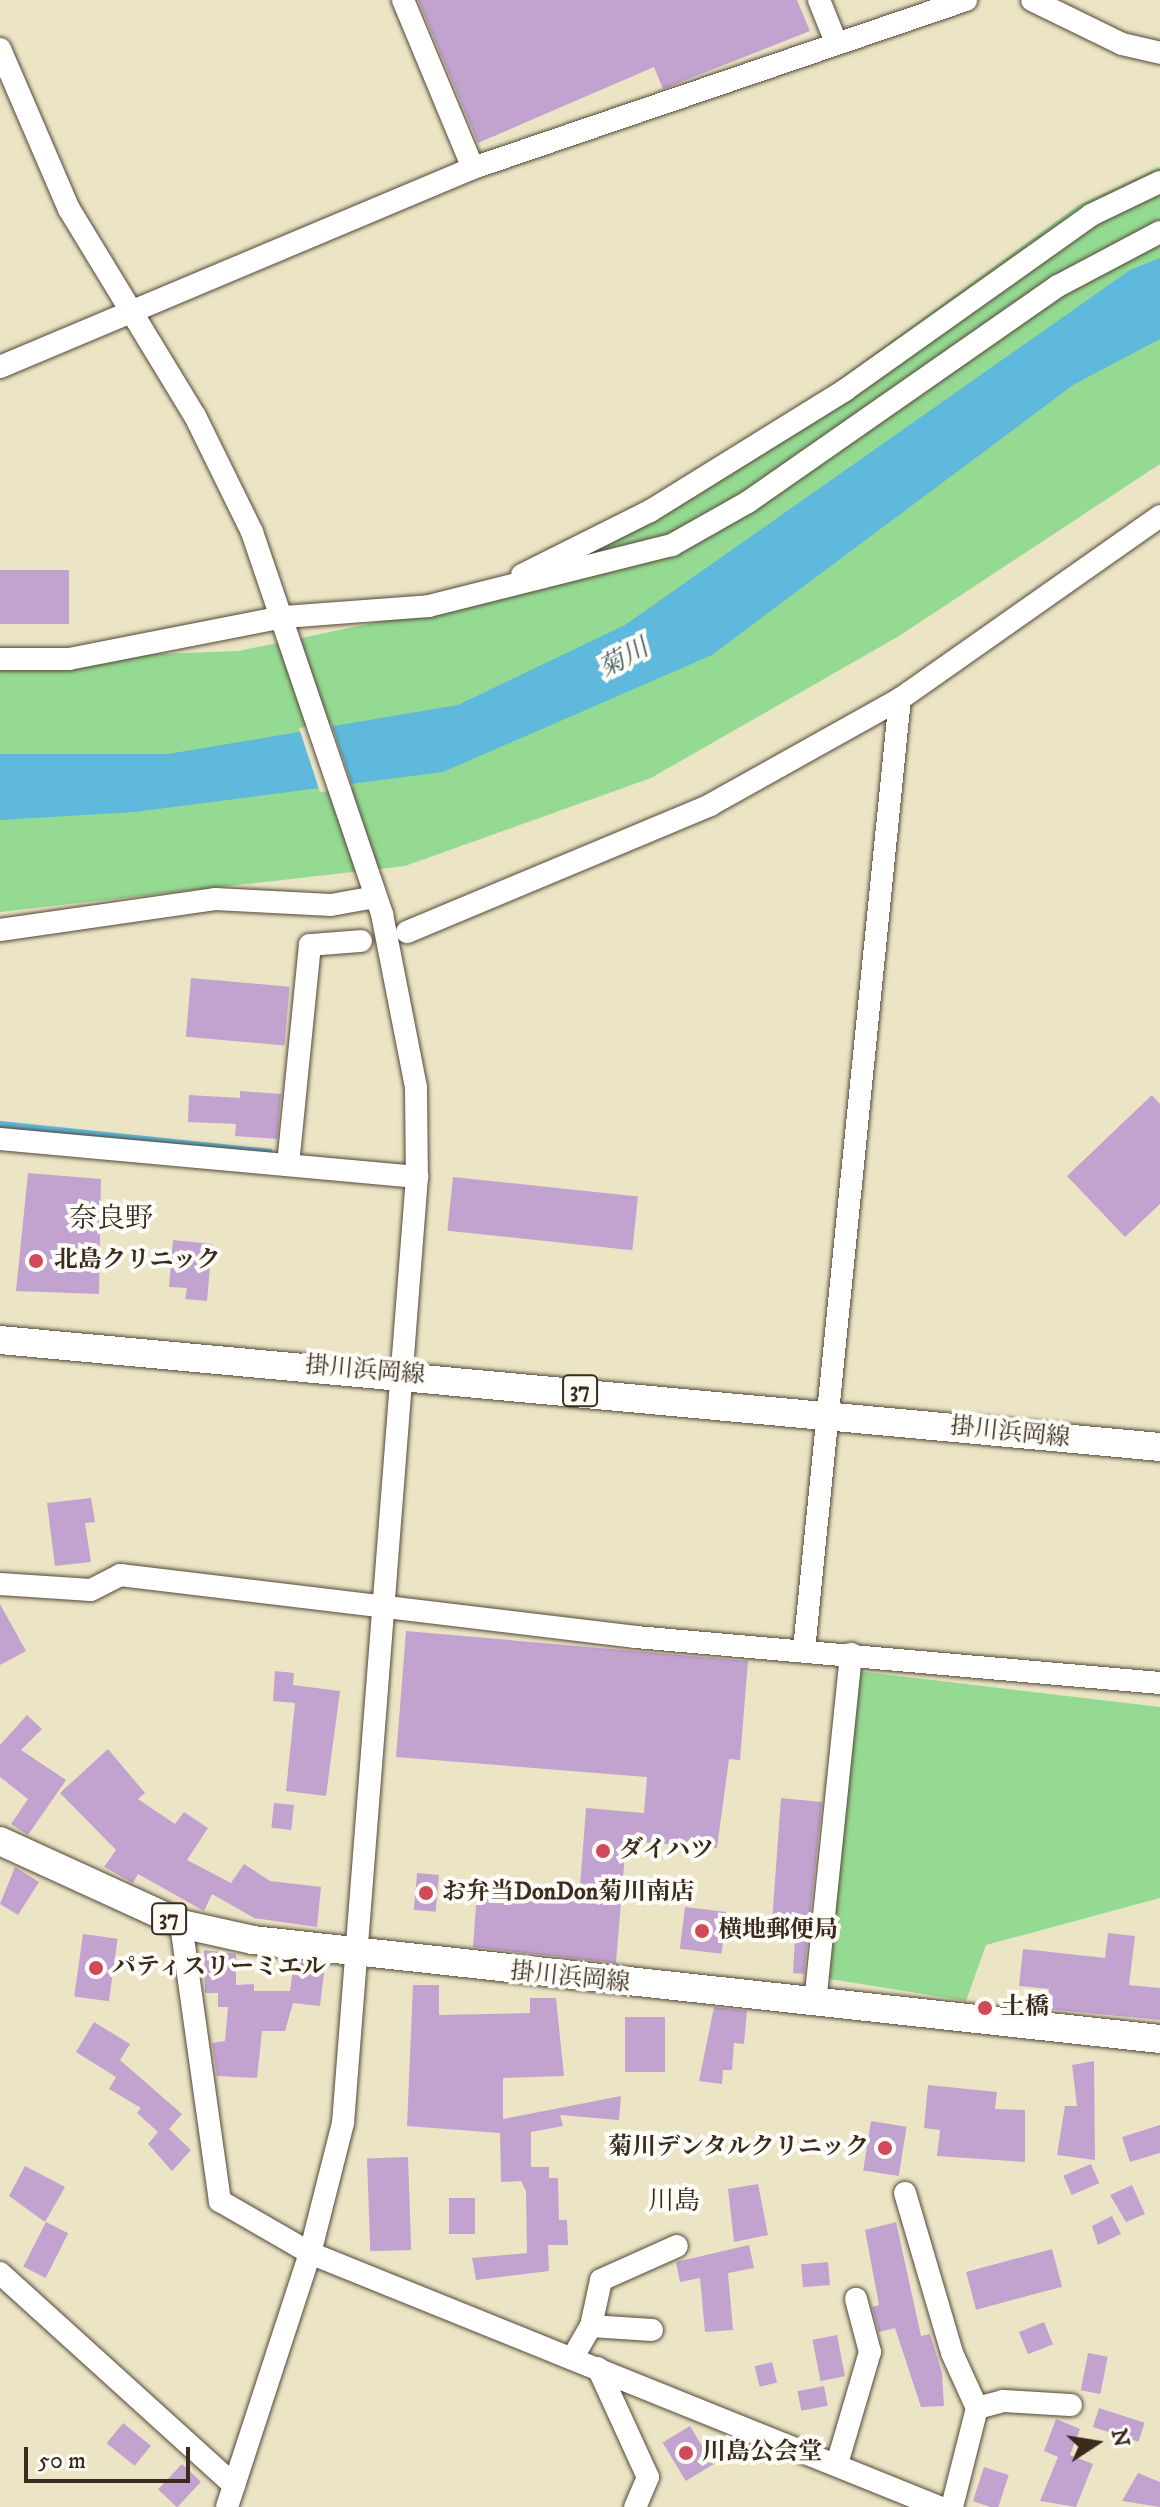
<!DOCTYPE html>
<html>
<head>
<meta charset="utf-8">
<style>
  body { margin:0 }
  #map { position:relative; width:1160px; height:2507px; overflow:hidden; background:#ebe5c6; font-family:"IM FELL DW Pica","Noto Serif JP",serif }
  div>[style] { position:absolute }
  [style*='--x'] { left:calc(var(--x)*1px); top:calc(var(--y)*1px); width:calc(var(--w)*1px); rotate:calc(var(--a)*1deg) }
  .green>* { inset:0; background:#95da93 }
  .water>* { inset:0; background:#5eb9dc }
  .pier>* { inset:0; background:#ebe5c6 }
  .stream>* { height:7px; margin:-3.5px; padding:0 3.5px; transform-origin:3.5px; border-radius:3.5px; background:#5eb9dc }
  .building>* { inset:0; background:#c2a3d0; transform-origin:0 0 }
  .roads { filter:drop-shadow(0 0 2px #554637) drop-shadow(0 0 2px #554637) }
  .minor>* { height:22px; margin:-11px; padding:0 11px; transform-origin:11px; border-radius:11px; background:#fff }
  .major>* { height:28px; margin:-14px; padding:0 14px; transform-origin:14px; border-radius:14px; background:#fff }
  .dots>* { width:22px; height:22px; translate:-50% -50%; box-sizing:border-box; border:4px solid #fdfcf7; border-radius:50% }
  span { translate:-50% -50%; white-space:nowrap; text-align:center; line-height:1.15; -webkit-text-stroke:8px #fdfcf7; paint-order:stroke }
  .shield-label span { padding:2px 6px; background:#fdfcf7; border:2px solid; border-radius:6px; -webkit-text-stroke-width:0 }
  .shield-label { font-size:22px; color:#3b2a1e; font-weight:700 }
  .poi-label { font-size:24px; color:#3b2a1e; font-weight:700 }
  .left { translate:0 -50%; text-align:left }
  .right { translate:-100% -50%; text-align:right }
  .street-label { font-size:24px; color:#3b2a1e }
  .water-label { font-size:26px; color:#475c60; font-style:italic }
  .neighbourhood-label { font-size:26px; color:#3b2a1e }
  .quarter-label { font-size:28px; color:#3b2a1e }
  .north { position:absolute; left:1056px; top:2403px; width:80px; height:80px; -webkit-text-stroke:6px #fdfcf7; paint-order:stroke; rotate:78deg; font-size:22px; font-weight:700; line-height:32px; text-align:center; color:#3b2a1e }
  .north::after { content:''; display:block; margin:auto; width:28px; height:36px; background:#3b2a1e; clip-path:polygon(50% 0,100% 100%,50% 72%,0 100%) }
  .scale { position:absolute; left:24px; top:2447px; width:166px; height:36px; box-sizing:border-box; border:4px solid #3b2a1e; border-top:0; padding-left:10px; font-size:24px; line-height:28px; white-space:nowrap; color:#3b2a1e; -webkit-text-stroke:6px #fdfcf7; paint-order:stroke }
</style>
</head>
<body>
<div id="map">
  <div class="green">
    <i style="clip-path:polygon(1160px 167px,1160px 464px,899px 636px,651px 778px,405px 866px,0 912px,0 660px,238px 651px,508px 595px,808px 402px,1079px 205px)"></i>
    <i style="clip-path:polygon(857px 1671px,1160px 1707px,1160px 1898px,986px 1945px,966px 2001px,824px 1978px)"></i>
  </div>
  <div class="water">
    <i style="clip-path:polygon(1160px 258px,1160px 339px,1073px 385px,712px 655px,443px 772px,135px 812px,0 820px,0 754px,168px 754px,458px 705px,625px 625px,1130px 270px)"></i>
  </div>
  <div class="pier">
    <i style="clip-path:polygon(331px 723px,353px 788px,320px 792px,299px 728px)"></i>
  </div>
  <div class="stream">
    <i style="--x:0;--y:1124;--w:270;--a:5.9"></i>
  </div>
  <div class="building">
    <i style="clip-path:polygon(418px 0,797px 0,810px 31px,663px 89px,654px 67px,478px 143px)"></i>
    <i style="left:0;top:570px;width:69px;height:54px"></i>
    <i style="left:191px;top:978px;width:99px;height:59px;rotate:5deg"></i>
    <i style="clip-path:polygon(240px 1091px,281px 1094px,277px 1139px,235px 1136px,236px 1124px,188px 1122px,189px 1095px,240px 1098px)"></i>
    <i style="clip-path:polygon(1152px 1095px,1160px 1104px,1160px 1204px,1125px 1237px,1067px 1176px)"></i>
    <i style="clip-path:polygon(28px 1173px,101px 1179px,99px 1294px,16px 1291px)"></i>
    <i style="left:453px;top:1177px;width:186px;height:54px;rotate:6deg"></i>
    <i style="clip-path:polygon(173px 1240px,212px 1244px,207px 1301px,185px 1299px,187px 1288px,169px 1287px)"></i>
    <i style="clip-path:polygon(91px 1498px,95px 1522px,85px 1523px,91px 1562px,55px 1566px,47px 1503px)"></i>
    <i style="clip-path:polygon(0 1604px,26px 1651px,0 1665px)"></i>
    <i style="clip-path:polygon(406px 1631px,748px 1661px,740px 1760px,729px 1759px,717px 1848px,626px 1841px,616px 1963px,473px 1947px,477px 1891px,579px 1900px,586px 1808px,644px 1813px,647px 1777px,396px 1757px)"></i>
    <i style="clip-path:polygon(275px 1671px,294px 1673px,293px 1685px,340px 1691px,326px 1796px,286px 1791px,295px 1703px,273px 1701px)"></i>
    <i style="clip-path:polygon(27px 1715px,42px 1729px,21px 1750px,66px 1780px,28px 1835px,11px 1824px,28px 1799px,0 1777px,0 1745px)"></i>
    <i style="clip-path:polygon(108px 1749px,145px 1793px,138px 1799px,175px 1824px,184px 1812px,208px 1828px,187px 1860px,231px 1883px,244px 1864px,270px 1881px,321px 1887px,317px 1927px,254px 1918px,212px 1894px,204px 1911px,138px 1874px,133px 1883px,104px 1867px,116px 1850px,60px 1793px)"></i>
    <i style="clip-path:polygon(781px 1798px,822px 1802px,804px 1974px,793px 1973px,795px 1938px,771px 1936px)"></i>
    <i style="left:274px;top:1803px;width:20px;height:25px;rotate:6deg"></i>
    <i style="clip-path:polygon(15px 1867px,39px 1882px,18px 1915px,0 1904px)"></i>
    <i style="left:417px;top:1873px;width:22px;height:37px;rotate:5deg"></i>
    <i style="left:685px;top:1907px;width:42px;height:42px;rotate:7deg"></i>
    <i style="clip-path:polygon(1108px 1933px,1135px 1936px,1129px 1985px,1160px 1988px,1160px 2020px,1046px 2009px,1049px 1989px,1019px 1986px,1023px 1949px,1105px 1958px)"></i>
    <i style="left:83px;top:1934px;width:35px;height:63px;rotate:8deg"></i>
    <i style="clip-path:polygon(204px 1950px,236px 1954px,236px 1985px,254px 1984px,254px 1991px,290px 1991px,294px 1962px,325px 1965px,320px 2006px,293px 2003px,285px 2031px,262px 2031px,257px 2078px,217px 2076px,212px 2043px,225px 2041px,228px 2007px,218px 2007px,218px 1993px,205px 1993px)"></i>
    <i style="clip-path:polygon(413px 1985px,439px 1985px,439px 2015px,530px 2013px,530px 1998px,556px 1998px,564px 2076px,503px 2078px,503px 2119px,621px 2096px,619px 2120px,560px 2115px,563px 2126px,531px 2132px,531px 2167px,549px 2167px,549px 2178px,558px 2178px,559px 2220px,567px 2220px,568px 2245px,548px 2245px,549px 2271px,476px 2280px,472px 2258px,527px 2253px,526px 2191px,521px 2181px,501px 2182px,500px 2133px,407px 2126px)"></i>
    <i style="clip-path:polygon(714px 2007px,747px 2011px,744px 2044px,734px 2043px,732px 2070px,723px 2070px,722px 2084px,699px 2081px)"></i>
    <i style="left:665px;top:2017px;width:55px;height:40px;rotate:90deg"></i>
    <i style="clip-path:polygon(94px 2022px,130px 2044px,120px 2060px,182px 2114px,169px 2129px,191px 2150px,172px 2171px,148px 2144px,158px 2132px,137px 2113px,141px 2108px,109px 2089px,116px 2077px,76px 2052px)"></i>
    <i style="clip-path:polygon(1094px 2061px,1095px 2160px,1057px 2155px,1065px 2106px,1077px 2106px,1072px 2065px)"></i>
    <i style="clip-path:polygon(928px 2085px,997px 2092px,995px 2109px,1025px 2110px,1025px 2162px,937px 2156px,940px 2130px,924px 2128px)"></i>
    <i style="left:871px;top:2121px;width:36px;height:50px;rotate:9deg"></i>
    <i style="clip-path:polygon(1160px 2125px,1160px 2153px,1130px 2162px,1122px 2137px)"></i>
    <i style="left:408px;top:2157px;width:93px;height:41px;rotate:88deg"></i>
    <i style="left:1091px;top:2164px;width:21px;height:30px;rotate:67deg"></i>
    <i style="clip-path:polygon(25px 2166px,65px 2187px,45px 2222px,9px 2196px)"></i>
    <i style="clip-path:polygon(758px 2184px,768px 2235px,734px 2242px,728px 2189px)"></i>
    <i style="clip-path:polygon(1132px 2185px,1145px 2214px,1126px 2222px,1110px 2195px)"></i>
    <i style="left:449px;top:2198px;width:26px;height:36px"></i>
    <i style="clip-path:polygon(1112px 2216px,1121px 2234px,1098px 2245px,1092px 2226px)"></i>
    <i style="left:46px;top:2222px;width:25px;height:50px;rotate:27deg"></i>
    <i style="clip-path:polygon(896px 2222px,921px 2336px,930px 2334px,942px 2373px,944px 2406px,921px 2407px,895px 2328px,879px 2332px,872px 2307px,879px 2305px,865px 2230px)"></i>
    <i style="clip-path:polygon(749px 2245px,754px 2268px,728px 2273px,733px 2330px,705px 2332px,700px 2278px,680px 2282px,676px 2262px)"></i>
    <i style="left:1052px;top:2249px;width:39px;height:89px;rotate:75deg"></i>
    <i style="left:828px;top:2262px;width:23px;height:27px;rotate:85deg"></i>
    <i style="left:1044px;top:2322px;width:24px;height:27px;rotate:68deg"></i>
    <i style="left:837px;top:2335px;width:42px;height:25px;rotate:79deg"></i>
    <i style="left:1088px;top:2353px;width:20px;height:38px;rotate:11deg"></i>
    <i style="left:772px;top:2362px;width:21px;height:18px;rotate:76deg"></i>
    <i style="left:824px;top:2386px;width:20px;height:27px;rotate:79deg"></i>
    <i style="left:1099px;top:2408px;width:48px;height:20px;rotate:18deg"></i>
    <i style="clip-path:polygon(1056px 2419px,1080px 2429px,1070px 2455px,1093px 2464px,1076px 2507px,1040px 2501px,1058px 2457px,1044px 2451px)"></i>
    <i style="left:123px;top:2423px;width:36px;height:26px;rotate:39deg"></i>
    <i style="left:690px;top:2426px;width:45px;height:32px;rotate:59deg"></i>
    <i style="left:182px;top:2464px;width:26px;height:35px;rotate:43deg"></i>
    <i style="left:984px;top:2467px;width:26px;height:36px;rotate:18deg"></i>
    <i style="clip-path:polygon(1138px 2473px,1160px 2482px,1160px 2507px,1122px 2501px)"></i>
  </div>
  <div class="roads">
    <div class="minor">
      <i style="--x:403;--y:0;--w:182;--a:67.4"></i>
      <i style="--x:819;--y:0;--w:43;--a:68.2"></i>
      <i style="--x:1032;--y:0;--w:100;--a:26.1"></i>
      <i style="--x:1122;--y:44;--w:39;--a:13"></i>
      <i style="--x:0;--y:49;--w:174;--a:66.7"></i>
      <i style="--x:69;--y:209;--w:242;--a:58.7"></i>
      <i style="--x:195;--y:416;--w:129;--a:63.8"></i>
      <i style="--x:252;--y:532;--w:404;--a:71.2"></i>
      <i style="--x:382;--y:914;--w:177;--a:78.9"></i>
      <i style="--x:416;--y:1088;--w:89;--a:89.4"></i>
      <i style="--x:417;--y:1177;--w:949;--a:94.47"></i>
      <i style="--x:343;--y:2123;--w:134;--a:104.2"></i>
      <i style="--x:310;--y:2253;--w:267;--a:108.1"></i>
      <i style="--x:0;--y:367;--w:513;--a:-22.82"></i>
      <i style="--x:473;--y:168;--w:521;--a:-18.82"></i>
      <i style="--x:522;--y:575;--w:143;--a:-26.6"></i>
      <i style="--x:650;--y:511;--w:229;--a:-31.8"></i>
      <i style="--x:845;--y:390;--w:302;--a:-35.4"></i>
      <i style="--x:1091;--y:215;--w:76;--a:-25.6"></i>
      <i style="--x:0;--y:659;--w:69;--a:0"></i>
      <i style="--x:69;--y:659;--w:219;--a:-11.1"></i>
      <i style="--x:284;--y:617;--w:145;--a:-4.3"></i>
      <i style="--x:429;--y:606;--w:251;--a:-14.1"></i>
      <i style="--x:672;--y:545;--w:87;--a:-29.5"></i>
      <i style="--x:748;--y:502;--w:378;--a:-34.9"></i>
      <i style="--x:1058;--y:286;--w:115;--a:-27.9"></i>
      <i style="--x:0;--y:930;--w:217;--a:-8.2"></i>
      <i style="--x:215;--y:899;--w:116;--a:3"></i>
      <i style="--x:331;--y:905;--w:45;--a:-10.3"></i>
      <i style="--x:407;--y:932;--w:329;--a:-22.7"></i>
      <i style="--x:710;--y:805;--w:218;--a:-29.2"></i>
      <i style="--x:900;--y:699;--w:318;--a:-35.1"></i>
      <i style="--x:0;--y:1139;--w:419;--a:5.2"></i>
      <i style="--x:288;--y:1165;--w:221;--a:-84.3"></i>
      <i style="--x:310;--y:945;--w:51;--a:-4.5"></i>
      <i style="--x:0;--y:1584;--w:91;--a:3.8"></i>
      <i style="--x:91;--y:1590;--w:33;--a:-27"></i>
      <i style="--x:120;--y:1575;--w:520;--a:6.85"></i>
      <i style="--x:636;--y:1637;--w:526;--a:5.02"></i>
      <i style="--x:804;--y:1650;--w:956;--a:-84.24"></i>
      <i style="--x:181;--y:1924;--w:280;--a:82"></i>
      <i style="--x:220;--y:2201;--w:104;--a:30"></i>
      <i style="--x:310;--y:2253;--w:678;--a:21.99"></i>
      <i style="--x:815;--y:2003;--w:351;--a:-84.1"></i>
      <i style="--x:905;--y:2193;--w:167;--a:73.6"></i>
      <i style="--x:952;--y:2353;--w:60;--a:65.6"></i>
      <i style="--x:977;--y:2408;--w:102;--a:104.2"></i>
      <i style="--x:0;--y:2273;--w:316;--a:42.2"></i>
      <i style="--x:591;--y:2326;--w:61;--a:3.8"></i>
      <i style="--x:573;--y:2357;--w:36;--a:-60"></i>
      <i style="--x:591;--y:2326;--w:47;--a:-77.7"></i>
      <i style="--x:601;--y:2280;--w:83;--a:-24.1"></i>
      <i style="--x:598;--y:2368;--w:120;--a:65.4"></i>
      <i style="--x:648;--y:2477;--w:33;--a:113"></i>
      <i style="--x:977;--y:2408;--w:27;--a:-15"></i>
      <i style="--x:1003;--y:2401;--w:68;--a:3.4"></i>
      <i style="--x:837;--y:2464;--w:117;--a:-73.6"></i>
      <i style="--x:870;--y:2352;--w:55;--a:-104.8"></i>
    </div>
    <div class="major">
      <i style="--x:0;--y:1340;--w:1165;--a:5.27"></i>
      <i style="--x:0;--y:1841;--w:199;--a:24.6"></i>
      <i style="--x:181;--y:1924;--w:74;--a:12.5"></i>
      <i style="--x:253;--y:1940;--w:912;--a:6.23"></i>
    </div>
  </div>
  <div class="dots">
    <i style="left:36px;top:1261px;background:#d1495b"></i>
    <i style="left:603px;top:1851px;background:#d1495b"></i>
    <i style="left:426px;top:1893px;background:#d1495b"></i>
    <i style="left:702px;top:1931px;background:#d1495b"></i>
    <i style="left:96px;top:1968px;background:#d1495b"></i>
    <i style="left:985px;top:2008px;background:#d1495b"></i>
    <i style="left:885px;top:2148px;background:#d1495b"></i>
    <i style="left:686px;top:2453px;background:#d1495b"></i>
  </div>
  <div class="shield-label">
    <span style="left:580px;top:1391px">37</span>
    <span style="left:169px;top:1919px">37</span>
  </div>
  <div class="poi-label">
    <span class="left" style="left:54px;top:1261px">北島クリニック</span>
    <span class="left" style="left:619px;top:1851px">ダイハツ</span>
    <span class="left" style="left:442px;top:1893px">お弁当DonDon菊川南店</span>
    <span class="left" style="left:718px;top:1931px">横地郵便局</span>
    <span class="left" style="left:112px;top:1968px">パティスリーミエル</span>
    <span class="left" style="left:1001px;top:2008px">土橋</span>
    <span class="right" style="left:869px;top:2148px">菊川デンタルクリニック</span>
    <span class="left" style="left:702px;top:2453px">川島公会堂</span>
  </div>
  <div class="street-label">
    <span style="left:365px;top:1371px;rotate:5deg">掛川浜岡線</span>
    <span style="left:1010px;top:1433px;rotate:6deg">掛川浜岡線</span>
    <span style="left:570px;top:1978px;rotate:6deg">掛川浜岡線</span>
  </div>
  <div class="water-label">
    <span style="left:624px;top:659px;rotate:-29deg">菊川</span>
  </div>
  <div class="neighbourhood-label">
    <span style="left:674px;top:2202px">川島</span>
  </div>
  <div class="quarter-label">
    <span style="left:111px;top:1219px">奈良野</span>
  </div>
  <div class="north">N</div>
  <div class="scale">50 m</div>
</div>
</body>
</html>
